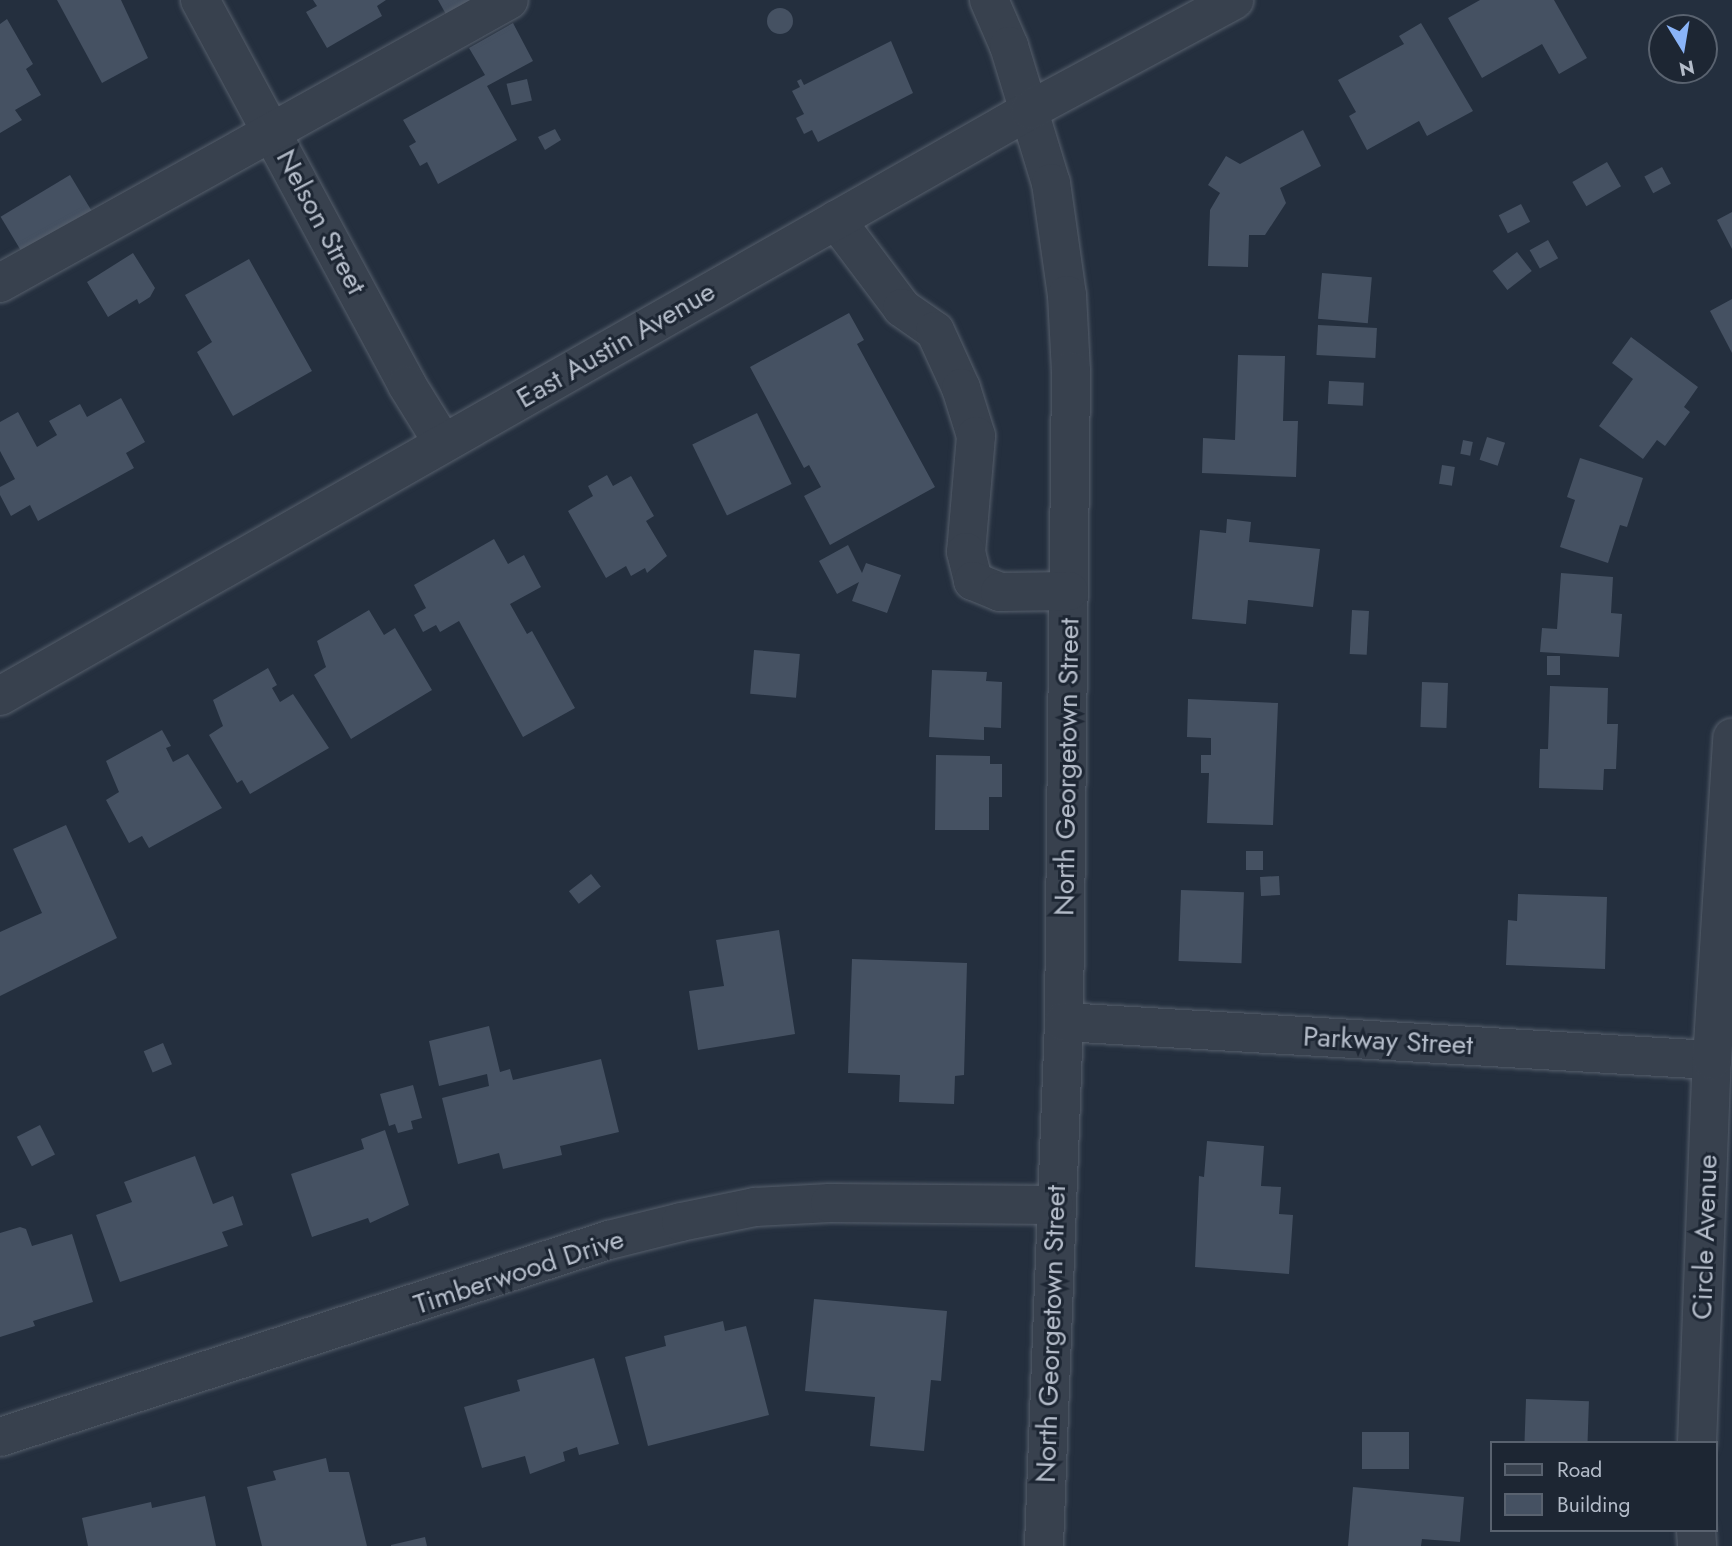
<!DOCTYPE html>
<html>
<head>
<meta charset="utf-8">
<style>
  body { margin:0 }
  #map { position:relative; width:1732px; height:1546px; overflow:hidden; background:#242f3e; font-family:Jost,sans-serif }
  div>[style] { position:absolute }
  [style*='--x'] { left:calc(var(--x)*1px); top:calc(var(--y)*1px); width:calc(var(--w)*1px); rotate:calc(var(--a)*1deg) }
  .building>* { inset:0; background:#455162; transform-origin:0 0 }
  .round { border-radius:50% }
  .roads { filter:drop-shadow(0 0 2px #565f6c) drop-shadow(0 0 2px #565f6c) }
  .minor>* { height:38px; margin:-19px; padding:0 19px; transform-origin:19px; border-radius:19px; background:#38414e }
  span { translate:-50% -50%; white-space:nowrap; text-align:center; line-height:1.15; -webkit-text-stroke:6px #1d2633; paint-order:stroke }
  .street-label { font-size:28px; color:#b4bcc9 }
  .legend { position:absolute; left:1490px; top:1441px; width:228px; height:91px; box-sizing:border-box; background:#1d2633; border:2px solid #59626f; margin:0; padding:9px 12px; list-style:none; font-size:21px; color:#b4bcc9 }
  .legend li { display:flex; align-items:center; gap:14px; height:35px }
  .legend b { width:35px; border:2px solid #59626f }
  .north { position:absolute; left:1648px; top:14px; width:70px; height:70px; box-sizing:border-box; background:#1d2633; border:2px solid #59626f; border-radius:50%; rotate:169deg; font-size:19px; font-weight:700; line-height:28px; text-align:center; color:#b4bcc9 }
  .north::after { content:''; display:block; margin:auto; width:24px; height:32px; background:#8ab4f8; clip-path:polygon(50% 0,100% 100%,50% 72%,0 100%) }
</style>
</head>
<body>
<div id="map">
  <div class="building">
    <i style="clip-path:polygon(57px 0,121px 0,148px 58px,102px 83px)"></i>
    <i style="clip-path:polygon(313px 0,386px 0,377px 6px,382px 16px,327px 48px,306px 12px,317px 6px)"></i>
    <i style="clip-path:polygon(438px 0,477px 0,447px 16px)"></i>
    <i style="clip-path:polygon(1480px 0,1554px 0,1587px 58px,1559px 74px,1542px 44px,1482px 78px,1448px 18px)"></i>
    <i class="round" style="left:767px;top:8px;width:26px;height:26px"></i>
    <i style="clip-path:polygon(7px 19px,33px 64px,26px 69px,41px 95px,15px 110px,22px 120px,0 133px,0 24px)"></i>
    <i style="clip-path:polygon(513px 23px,533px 61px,487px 86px,517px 140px,438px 184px,427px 162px,420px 166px,409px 146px,416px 142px,403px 120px,485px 75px,469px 48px)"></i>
    <i style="clip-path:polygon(1421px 23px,1473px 111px,1427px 136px,1419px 121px,1367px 150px,1349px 116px,1356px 112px,1338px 80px,1404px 44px,1399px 36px)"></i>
    <i style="clip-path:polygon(891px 41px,913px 93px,818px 142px,812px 130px,804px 134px,796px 118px,804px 114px,792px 91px,800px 87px,797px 81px,801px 79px,804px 85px)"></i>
    <i style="left:527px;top:79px;width:22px;height:21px;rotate:77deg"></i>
    <i style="clip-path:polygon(555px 129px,561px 140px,545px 150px,538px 137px)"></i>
    <i style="clip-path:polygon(1303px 130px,1321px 166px,1280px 188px,1286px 203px,1265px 235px,1249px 235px,1248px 267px,1208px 266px,1210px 210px,1220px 193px,1208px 185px,1226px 156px,1240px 164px)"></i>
    <i style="left:1607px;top:162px;width:28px;height:40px;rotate:60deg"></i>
    <i style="left:1662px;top:167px;width:19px;height:20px;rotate:62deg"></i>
    <i style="left:70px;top:175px;width:45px;height:81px;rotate:59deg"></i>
    <i style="left:1521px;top:204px;width:20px;height:25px;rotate:63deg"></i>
    <i style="clip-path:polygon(1732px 212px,1732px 249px,1717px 220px)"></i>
    <i style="left:1548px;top:240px;width:21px;height:21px;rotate:61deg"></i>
    <i style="left:1517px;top:252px;width:24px;height:31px;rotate:52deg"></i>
    <i style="clip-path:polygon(133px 253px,155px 288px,150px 297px,139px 304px,137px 299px,108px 317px,87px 282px)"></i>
    <i style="clip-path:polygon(249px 259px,312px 371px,233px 416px,197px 352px,212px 342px,185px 295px)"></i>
    <i style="left:1322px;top:273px;width:50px;height:46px;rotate:5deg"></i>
    <i style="clip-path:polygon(1732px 299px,1732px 353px,1710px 311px)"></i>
    <i style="clip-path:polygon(849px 313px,864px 340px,857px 344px,935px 487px,830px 545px,804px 496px,821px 487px,809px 465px,804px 468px,750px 367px)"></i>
    <i style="left:1318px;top:325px;width:59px;height:30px;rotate:3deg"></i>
    <i style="clip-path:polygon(1631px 337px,1698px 387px,1684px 407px,1690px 412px,1665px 446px,1657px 440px,1643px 459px,1599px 426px,1633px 379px,1612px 363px)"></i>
    <i style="clip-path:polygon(1238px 355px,1285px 356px,1283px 421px,1298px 421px,1296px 477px,1202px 473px,1203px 438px,1235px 440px)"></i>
    <i style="left:1329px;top:381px;width:35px;height:23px;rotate:3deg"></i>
    <i style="clip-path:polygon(121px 398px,145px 442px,126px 453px,134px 468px,38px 521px,30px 505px,11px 516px,0 495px,0 487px,15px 479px,0 451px,0 422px,18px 412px,37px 447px,57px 435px,49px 421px,80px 404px,87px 417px)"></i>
    <i style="left:757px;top:413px;width:79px;height:72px;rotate:64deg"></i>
    <i style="left:1487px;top:437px;width:19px;height:24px;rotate:18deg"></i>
    <i style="left:1463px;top:440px;width:10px;height:14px;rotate:11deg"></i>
    <i style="clip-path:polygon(1580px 458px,1643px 478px,1627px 527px,1620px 525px,1608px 563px,1560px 547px,1575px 500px,1567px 497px)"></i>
    <i style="left:1442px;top:465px;width:13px;height:19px;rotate:9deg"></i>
    <i style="clip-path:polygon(607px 475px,613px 486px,631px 476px,654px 516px,646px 521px,667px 556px,647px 573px,645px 568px,631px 576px,626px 566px,606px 578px,568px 511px,593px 496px,588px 486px)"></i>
    <i style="clip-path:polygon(1227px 519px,1251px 522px,1249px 542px,1320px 549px,1313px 607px,1248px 600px,1246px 624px,1192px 619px,1200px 530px,1226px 533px)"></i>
    <i style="clip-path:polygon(494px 539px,508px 564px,524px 555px,541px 587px,510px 604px,527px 634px,532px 631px,575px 708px,523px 737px,459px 621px,440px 632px,436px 625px,423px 632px,414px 615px,426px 608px,414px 585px)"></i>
    <i style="clip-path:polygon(848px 545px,862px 573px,866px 563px,901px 575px,887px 613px,852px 601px,859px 582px,837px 594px,819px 561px)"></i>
    <i style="clip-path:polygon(1561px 573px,1613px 577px,1611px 613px,1622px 614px,1619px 657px,1540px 652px,1542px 628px,1557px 629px)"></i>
    <i style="clip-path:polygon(369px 610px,384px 635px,395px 628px,432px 690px,351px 739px,314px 675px,326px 667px,317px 641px)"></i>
    <i style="left:1352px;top:610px;width:17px;height:44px;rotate:3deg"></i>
    <i style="left:754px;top:650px;width:46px;height:44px;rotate:5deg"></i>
    <i style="left:1560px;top:656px;width:19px;height:13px;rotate:90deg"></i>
    <i style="clip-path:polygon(268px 668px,277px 685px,272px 688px,280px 702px,293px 694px,329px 748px,250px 794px,242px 780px,237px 783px,209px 735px,223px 726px,213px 700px)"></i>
    <i style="clip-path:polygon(932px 670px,987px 672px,986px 681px,1002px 682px,1001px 728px,984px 727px,984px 740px,929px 737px)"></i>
    <i style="left:1422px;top:682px;width:26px;height:45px;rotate:2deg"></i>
    <i style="clip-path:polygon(1550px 686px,1608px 688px,1607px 724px,1618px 724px,1616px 769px,1604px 769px,1603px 790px,1539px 788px,1540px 749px,1548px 749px)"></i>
    <i style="clip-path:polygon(1188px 699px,1278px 703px,1273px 825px,1207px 823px,1209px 773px,1201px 773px,1201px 755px,1211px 755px,1211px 738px,1187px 737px)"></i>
    <i style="clip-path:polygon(162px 730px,171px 746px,166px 748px,173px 762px,188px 754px,222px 808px,149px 848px,142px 836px,129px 843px,106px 800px,119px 792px,106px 761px)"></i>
    <i style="clip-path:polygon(936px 755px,990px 756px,990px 764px,1002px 764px,1002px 797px,989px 797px,989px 830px,935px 830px)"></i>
    <i style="clip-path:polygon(66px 825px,117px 938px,0 996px,0 932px,42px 913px,13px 849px)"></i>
    <i style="left:1246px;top:851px;width:17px;height:19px"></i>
    <i style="left:591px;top:874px;width:16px;height:28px;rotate:52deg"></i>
    <i style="left:1279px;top:876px;width:19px;height:19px;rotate:87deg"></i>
    <i style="left:1181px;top:890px;width:63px;height:71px;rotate:2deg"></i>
    <i style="clip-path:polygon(1518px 894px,1607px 897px,1605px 969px,1506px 965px,1508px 920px,1517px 921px)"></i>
    <i style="clip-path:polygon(779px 930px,795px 1034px,698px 1050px,689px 991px,724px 986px,716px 940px)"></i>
    <i style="clip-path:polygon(852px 959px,967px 963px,964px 1075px,955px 1076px,954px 1104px,899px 1102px,900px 1075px,848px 1073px)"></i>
    <i style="clip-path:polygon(489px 1026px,500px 1072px,510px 1069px,513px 1080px,601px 1059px,619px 1132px,560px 1146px,562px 1155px,503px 1169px,499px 1153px,458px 1164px,442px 1098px,489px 1086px,487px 1074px,439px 1086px,429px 1041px)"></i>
    <i style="left:163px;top:1043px;width:23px;height:21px;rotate:67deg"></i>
    <i style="clip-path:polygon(413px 1085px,422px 1118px,411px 1121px,413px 1129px,398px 1133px,395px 1124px,389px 1126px,380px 1094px)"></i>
    <i style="left:40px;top:1125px;width:33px;height:26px;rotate:63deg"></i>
    <i style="clip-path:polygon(385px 1130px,409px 1205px,370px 1223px,368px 1218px,312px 1237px,291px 1174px,364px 1149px,361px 1139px)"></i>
    <i style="clip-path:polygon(1207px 1141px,1264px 1146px,1261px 1186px,1281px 1187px,1279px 1214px,1293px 1215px,1289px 1274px,1195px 1267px,1199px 1176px,1204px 1177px)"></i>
    <i style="clip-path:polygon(195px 1156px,213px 1204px,233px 1196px,243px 1225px,222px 1232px,228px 1246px,120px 1282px,96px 1215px,132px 1202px,124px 1182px)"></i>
    <i style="clip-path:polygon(20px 1227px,26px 1229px,32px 1246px,72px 1234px,93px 1302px,33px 1321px,35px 1326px,0 1337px,0 1233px)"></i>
    <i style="clip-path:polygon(814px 1299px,947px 1311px,941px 1381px,931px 1380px,924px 1451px,870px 1446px,875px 1397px,805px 1391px)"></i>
    <i style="clip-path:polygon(723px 1321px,725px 1331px,746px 1326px,769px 1415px,648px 1446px,625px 1357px,666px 1346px,664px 1336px)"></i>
    <i style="clip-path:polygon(594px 1358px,619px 1444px,579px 1455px,577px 1447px,563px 1452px,565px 1461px,530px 1474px,525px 1456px,482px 1468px,464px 1407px,520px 1391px,517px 1380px)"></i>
    <i style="left:1526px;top:1399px;width:63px;height:44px;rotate:2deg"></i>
    <i style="left:1362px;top:1432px;width:47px;height:37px"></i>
    <i style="clip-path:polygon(326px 1458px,329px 1472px,349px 1472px,367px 1546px,262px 1546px,247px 1487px,276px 1480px,273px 1471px)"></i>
    <i style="clip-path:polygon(1353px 1487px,1464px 1497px,1460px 1542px,1422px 1539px,1421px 1546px,1348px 1546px)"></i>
    <i style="clip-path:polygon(205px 1496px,216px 1546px,88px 1546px,82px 1518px,151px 1502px,152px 1508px)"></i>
    <i style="clip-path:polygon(425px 1537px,427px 1546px,391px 1546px,391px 1545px)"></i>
  </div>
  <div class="roads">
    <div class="minor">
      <i style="--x:200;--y:0;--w:437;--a:61.7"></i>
      <i style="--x:407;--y:385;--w:68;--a:58.2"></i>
      <i style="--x:989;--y:0;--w:50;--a:66.5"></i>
      <i style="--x:1009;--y:46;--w:143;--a:73"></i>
      <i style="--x:1051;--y:183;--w:113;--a:81.9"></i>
      <i style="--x:1067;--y:295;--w:76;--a:87"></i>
      <i style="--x:1071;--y:371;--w:651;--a:90.62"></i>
      <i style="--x:1064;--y:1022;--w:524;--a:92.19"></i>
      <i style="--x:836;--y:220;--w:110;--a:53.1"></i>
      <i style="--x:902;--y:308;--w:40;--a:34.9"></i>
      <i style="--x:935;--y:331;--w:63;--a:65.5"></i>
      <i style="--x:961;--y:388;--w:50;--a:72.6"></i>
      <i style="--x:976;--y:436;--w:116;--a:94.9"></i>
      <i style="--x:966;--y:552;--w:30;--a:76"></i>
      <i style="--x:973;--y:581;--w:29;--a:22"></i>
      <i style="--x:1000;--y:592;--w:69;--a:-0.8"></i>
      <i style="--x:0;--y:283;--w:582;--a:-29.07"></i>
      <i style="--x:0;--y:696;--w:1185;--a:-29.64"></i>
      <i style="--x:1030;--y:110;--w:232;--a:-28.3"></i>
      <i style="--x:1064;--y:1022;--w:649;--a:3.36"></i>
      <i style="--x:0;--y:1437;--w:640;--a:-17.93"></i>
      <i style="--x:609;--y:1240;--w:74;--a:-14"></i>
      <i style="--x:681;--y:1222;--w:76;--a:-11.5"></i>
      <i style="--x:755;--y:1207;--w:75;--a:-3.1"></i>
      <i style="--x:830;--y:1203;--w:224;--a:0.5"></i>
      <i style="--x:1697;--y:1443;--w:383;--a:-87.8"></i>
      <i style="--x:1712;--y:1060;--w:323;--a:-86.4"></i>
      <i style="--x:1696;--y:1530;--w:16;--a:86"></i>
    </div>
  </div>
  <div class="street-label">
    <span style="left:321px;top:222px;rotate:62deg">Nelson Street</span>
    <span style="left:616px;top:345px;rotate:-30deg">East Austin Avenue</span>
    <span style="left:1067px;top:767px;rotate:-89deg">North Georgetown Street</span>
    <span style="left:1388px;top:1041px;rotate:3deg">Parkway Street</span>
    <span style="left:1705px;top:1237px;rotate:-88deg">Circle Avenue</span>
    <span style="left:519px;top:1272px;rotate:-18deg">Timberwood Drive</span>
    <span style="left:1051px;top:1334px;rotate:-88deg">North Georgetown Street</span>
  </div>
  <ul class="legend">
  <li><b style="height:9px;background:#38414e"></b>Road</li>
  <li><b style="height:19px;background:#455162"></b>Building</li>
  </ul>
  <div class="north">N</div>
</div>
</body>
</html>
